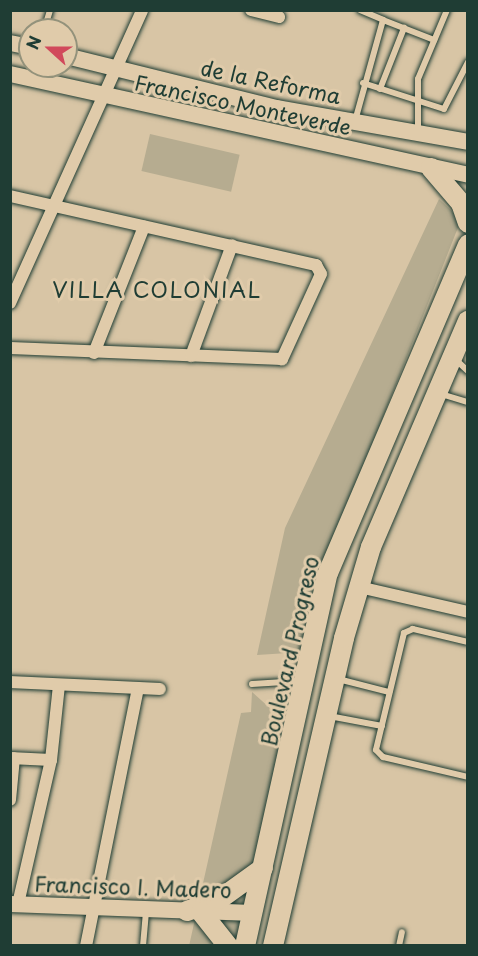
<!DOCTYPE html>
<html>
<head>
<meta charset="utf-8">
<style>
  body { margin:0 }
  #map { position:relative; width:478px; height:956px; overflow:hidden; background:#d8c5a5; font-family:"Playpen Sans",sans-serif }
  div>[style] { position:absolute }
  [style*='--x'] { left:calc(var(--x)*1px); top:calc(var(--y)*1px); width:calc(var(--w)*1px); rotate:calc(var(--a)*1deg) }
  .green>* { inset:0; background:#b6ac90; transform-origin:0 0 }
  .roads { filter:drop-shadow(0 0 2px #1f3d34) drop-shadow(0 0 2px #1f3d34) }
  .lane>* { height:6px; margin:-3px; padding:0 3px; transform-origin:3px; border-radius:3px; background:#e0cbaa }
  .street>* { height:12px; margin:-6px; padding:0 6px; transform-origin:6px; border-radius:6px; background:#e0cbaa }
  .secondary>* { height:16px; margin:-8px; padding:0 8px; transform-origin:8px; border-radius:8px; background:#e0cbaa }
  .primary>* { height:20px; margin:-10px; padding:0 10px; transform-origin:10px; border-radius:10px; background:#e0cbaa }
  span { translate:-50% -50%; white-space:nowrap; text-align:center; line-height:1.15; -webkit-text-stroke:6px #e0cbaa; paint-order:stroke }
  .street-label { font-size:21px; color:#1f3d34 }
  .neighbourhood-label { font-size:22px; color:#1f3d34; letter-spacing:1.5px }
  .frame { position:absolute; inset:0; border:12px solid #1f3d34; pointer-events:none }
  .north { position:absolute; left:18px; top:18px; width:60px; height:60px; box-sizing:border-box; background:#e0cbaa; border:2px solid #93927b; border-radius:50%; rotate:291deg; font-size:16px; font-weight:700; line-height:24px; text-align:center; color:#1f3d34 }
  .north::after { content:''; display:block; margin:auto; width:21px; height:27px; background:#d1495b; clip-path:polygon(50% 0,100% 100%,50% 72%,0 100%) }
</style>
</head>
<body>
<div id="map">
  <div class="green">
    <i style="left:150px;top:134px;width:92px;height:38px;rotate:13deg"></i>
    <i style="clip-path:polygon(439px 199px,461px 220px,349px 503px,303px 652px,257px 655px,285px 528px)"></i>
    <i style="clip-path:polygon(252px 692px,292px 728px,242px 945px,189px 946px,241px 713px,251px 712px)"></i>
  </div>
  <div class="roads">
    <div class="lane">
      <i style="--x:360;--y:10;--w:25;--a:23"></i>
      <i style="--x:44;--y:30;--w:21;--a:-73"></i>
      <i style="--x:363;--y:83;--w:85;--a:17.8"></i>
      <i style="--x:444;--y:109;--w:53;--a:-62.9"></i>
      <i style="--x:380;--y:89;--w:66;--a:-68.5"></i>
      <i style="--x:355;--y:121;--w:105;--a:-74.5"></i>
      <i style="--x:383;--y:20;--w:55;--a:21.4"></i>
      <i style="--x:418;--y:133;--w:54;--a:-90"></i>
      <i style="--x:418;--y:79;--w:75;--a:-67.2"></i>
      <i style="--x:455;--y:359;--w:18;--a:43"></i>
      <i style="--x:441;--y:394;--w:28;--a:17"></i>
      <i style="--x:468;--y:642;--w:57;--a:-166.7"></i>
      <i style="--x:413;--y:629;--w:10;--a:156"></i>
      <i style="--x:404;--y:633;--w:120;--a:103.5"></i>
      <i style="--x:376;--y:750;--w:10;--a:45"></i>
      <i style="--x:383;--y:757;--w:87;--a:13.2"></i>
      <i style="--x:338;--y:679;--w:53;--a:14.3"></i>
      <i style="--x:252;--y:684;--w:48;--a:-3.6"></i>
      <i style="--x:329;--y:716;--w:54;--a:10.7"></i>
      <i style="--x:143;--y:946;--w:36;--a:-85"></i>
      <i style="--x:399;--y:946;--w:14;--a:-78"></i>
    </div>
    <div class="street">
      <i style="--x:251;--y:10;--w:29;--a:14"></i>
      <i style="--x:10;--y:196;--w:314;--a:12.7"></i>
      <i style="--x:316;--y:265;--w:10;--a:61"></i>
      <i style="--x:321;--y:274;--w:94;--a:114.6"></i>
      <i style="--x:282;--y:359;--w:272;--a:-177.7"></i>
      <i style="--x:10;--y:303;--w:321;--a:-65.7"></i>
      <i style="--x:94;--y:353;--w:136;--a:-68.4"></i>
      <i style="--x:191;--y:356;--w:118;--a:-69.7"></i>
      <i style="--x:359;--y:587;--w:112;--a:12.9"></i>
      <i style="--x:10;--y:682;--w:150;--a:2.7"></i>
      <i style="--x:10;--y:758;--w:41;--a:2.8"></i>
      <i style="--x:10;--y:800;--w:42;--a:-84.6"></i>
      <i style="--x:18;--y:904;--w:148;--a:-77.1"></i>
      <i style="--x:51;--y:760;--w:75;--a:-83.9"></i>
      <i style="--x:86;--y:946;--w:263;--a:-78.6"></i>
    </div>
    <div class="secondary">
      <i style="--x:10;--y:43;--w:20;--a:11"></i>
      <i style="--x:66;--y:56;--w:216;--a:13.9"></i>
      <i style="--x:276;--y:108;--w:195;--a:10"></i>
      <i style="--x:10;--y:74;--w:469;--a:12.4"></i>
      <i style="--x:10;--y:904;--w:243;--a:2.1"></i>
    </div>
    <div class="primary">
      <i style="--x:431;--y:168;--w:46;--a:49.4"></i>
      <i style="--x:461;--y:203;--w:21;--a:71"></i>
      <i style="--x:187;--y:911;--w:35;--a:-20"></i>
      <i style="--x:220;--y:899;--w:53;--a:-35.8"></i>
      <i style="--x:201;--y:912;--w:43;--a:51.5"></i>
      <i style="--x:245;--y:946;--w:382;--a:-77.5"></i>
      <i style="--x:328;--y:573;--w:357;--a:-66.9"></i>
      <i style="--x:273;--y:946;--w:316;--a:-77"></i>
      <i style="--x:344;--y:638;--w:95;--a:-73.5"></i>
      <i style="--x:371;--y:547;--w:246;--a:-66.8"></i>
    </div>
  </div>
  <div class="street-label">
    <span style="left:271px;top:81px;rotate:12deg">de la Reforma</span>
    <span style="left:243px;top:104px;rotate:12deg">Francisco Monteverde</span>
    <span style="left:289px;top:651px;rotate:-77deg">Boulevard Progreso</span>
    <span style="left:133px;top:886px;rotate:2deg">Francisco I. Madero</span>
  </div>
  <div class="neighbourhood-label">
    <span style="left:157px;top:289px">VILLA COLONIAL</span>
  </div>
  <div class="frame"></div>
  <div class="north">N</div>
</div>
</body>
</html>
